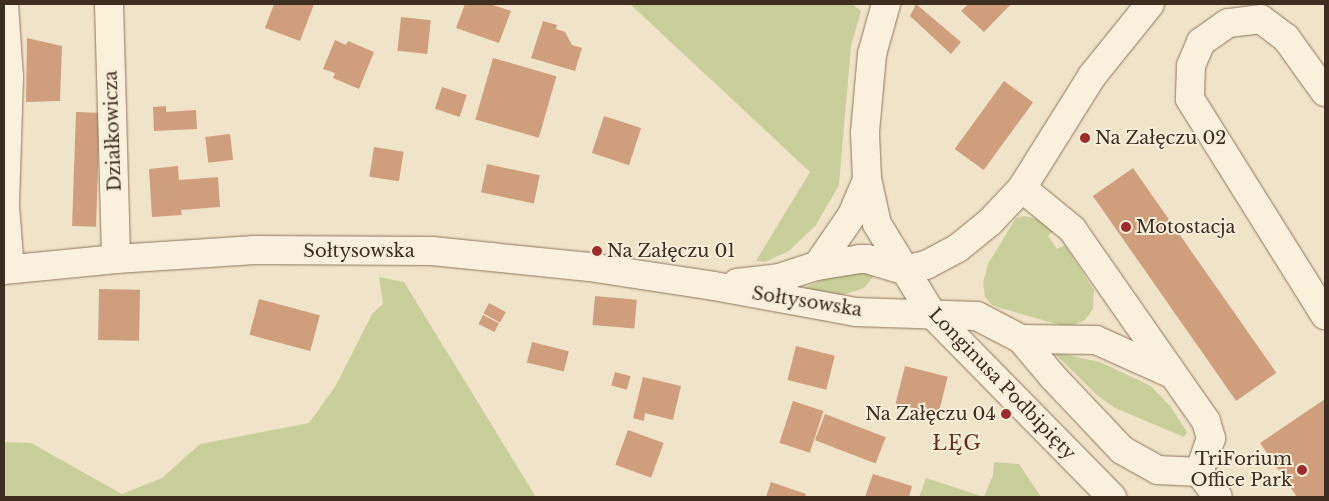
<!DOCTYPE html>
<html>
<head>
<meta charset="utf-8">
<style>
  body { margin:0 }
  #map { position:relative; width:1329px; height:501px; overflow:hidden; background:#f0e4c8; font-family:"Libre Baskerville",serif }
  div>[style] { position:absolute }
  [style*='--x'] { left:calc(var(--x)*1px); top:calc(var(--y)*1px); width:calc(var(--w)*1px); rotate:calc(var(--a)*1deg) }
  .green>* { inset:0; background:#c9cf9b }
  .building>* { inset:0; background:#cf9f7d; transform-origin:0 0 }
  .roads { filter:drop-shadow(0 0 1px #8d765c) drop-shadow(0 0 1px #8d765c) }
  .minor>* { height:28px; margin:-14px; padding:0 14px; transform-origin:14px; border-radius:14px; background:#faf1dc }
  .dots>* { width:14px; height:14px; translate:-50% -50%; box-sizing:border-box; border:2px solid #f7eed8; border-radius:50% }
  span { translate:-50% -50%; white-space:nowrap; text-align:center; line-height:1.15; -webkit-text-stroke:4px #f7eed8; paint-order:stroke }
  .street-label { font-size:18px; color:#3d2e20 }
  .poi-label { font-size:18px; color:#3d2e20 }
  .left { translate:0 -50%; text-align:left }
  .right { translate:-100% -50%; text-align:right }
  .quarter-label { font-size:20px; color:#6b2e1e; letter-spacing:1px }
  .frame { position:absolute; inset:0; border:5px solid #3d2e20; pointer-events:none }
</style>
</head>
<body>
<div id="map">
  <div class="green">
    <i style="clip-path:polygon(630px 4px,852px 4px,861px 11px,851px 46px,839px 185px,816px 225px,789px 251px,765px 262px,756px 261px,810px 172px)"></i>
    <i style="clip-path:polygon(1024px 216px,1042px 220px,1054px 230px,1048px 236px,1057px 249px,1065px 245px,1094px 290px,1093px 309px,1085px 320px,1073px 325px,1060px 325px,1000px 308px,992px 305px,985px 297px,983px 283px,988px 264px,1016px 218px)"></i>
    <i style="clip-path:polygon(863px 271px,872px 273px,874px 276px,864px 288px,837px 297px,802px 289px,826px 278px)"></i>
    <i style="clip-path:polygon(379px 277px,404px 282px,536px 497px,4px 497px,4px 442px,31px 443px,122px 494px,162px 478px,200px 444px,309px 423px,335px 387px,372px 314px,383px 304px)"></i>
    <i style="clip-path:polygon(1053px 352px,1100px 362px,1151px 386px,1171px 407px,1187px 432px,1184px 437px,1115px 408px,1098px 396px)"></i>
    <i style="clip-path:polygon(994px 462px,1019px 464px,1041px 497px,919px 497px,926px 478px,984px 497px,993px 475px)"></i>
  </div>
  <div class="building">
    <i style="clip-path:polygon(274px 4px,314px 4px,300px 41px,265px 28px)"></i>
    <i style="clip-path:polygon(465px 4px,490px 4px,511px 11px,499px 43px,456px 28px)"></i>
    <i style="clip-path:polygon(916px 4px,961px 42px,951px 54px,910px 16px)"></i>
    <i style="clip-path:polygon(968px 4px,1011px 4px,984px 32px,961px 11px)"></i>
    <i style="left:401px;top:17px;width:30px;height:34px;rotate:6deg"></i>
    <i style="clip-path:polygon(543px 21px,557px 25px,556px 29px,565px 32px,572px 45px,582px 48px,575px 71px,531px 58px)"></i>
    <i style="clip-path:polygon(27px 38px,62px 46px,60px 101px,26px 102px)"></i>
    <i style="clip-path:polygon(335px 40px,346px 45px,348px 41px,374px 52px,359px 89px,333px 78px,335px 73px,323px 69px)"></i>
    <i style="left:493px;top:58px;width:66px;height:64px;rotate:16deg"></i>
    <i style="left:1004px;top:81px;width:36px;height:84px;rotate:36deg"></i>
    <i style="left:442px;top:87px;width:26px;height:23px;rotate:18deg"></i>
    <i style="clip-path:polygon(166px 106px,166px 112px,196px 110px,197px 129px,154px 131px,153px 107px)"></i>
    <i style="left:76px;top:112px;width:24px;height:114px;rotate:2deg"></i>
    <i style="left:604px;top:116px;width:39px;height:39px;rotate:18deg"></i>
    <i style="left:230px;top:134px;width:26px;height:25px;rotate:83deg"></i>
    <i style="left:374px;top:147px;width:30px;height:30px;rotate:9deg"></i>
    <i style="left:487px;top:164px;width:54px;height:29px;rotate:12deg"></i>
    <i style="clip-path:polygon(178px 166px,179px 180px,218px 177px,220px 207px,181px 210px,182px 215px,152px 217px,149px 169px)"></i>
    <i style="left:1133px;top:168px;width:250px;height:49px;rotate:55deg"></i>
    <i style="left:99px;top:289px;width:41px;height:51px;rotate:1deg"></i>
    <i style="left:595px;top:296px;width:42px;height:29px;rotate:5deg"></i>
    <i style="left:259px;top:299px;width:63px;height:37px;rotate:15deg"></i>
    <i style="left:489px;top:303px;width:19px;height:12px;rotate:28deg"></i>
    <i style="left:483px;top:315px;width:18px;height:10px;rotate:27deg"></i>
    <i style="left:532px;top:342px;width:38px;height:21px;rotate:14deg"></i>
    <i style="left:796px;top:346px;width:40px;height:35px;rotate:14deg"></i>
    <i style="left:905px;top:366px;width:44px;height:39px;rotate:14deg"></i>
    <i style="left:615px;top:372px;width:16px;height:14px;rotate:15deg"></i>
    <i style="clip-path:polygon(643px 377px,681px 386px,673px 420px,645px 413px,644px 421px,633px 418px)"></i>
    <i style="clip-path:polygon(1325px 399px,1325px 497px,1297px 497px,1260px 443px)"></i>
    <i style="left:793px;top:401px;width:32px;height:44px;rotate:18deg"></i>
    <i style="left:825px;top:414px;width:65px;height:28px;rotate:21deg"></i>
    <i style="left:628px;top:430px;width:38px;height:37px;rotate:20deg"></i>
    <i style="clip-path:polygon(873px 474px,912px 486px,909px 497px,865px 497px)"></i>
    <i style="clip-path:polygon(771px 482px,806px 494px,805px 497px,766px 497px)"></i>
  </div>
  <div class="roads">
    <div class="minor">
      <i style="--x:4;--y:4;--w:73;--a:86.1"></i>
      <i style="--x:9;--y:77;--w:129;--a:91.8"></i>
      <i style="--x:5;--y:206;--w:63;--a:85.5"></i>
      <i style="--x:109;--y:4;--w:255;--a:88.4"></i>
      <i style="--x:886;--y:4;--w:52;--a:105.6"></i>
      <i style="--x:872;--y:54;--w:79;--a:95.1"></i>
      <i style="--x:865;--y:133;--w:46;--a:87.5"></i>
      <i style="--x:867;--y:179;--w:46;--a:77.5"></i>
      <i style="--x:877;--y:224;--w:105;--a:58.6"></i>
      <i style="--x:932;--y:314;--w:257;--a:45.5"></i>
      <i style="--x:1325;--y:92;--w:67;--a:-125.8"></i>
      <i style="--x:1286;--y:38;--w:31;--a:-143"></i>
      <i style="--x:1261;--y:19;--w:33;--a:173"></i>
      <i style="--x:1228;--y:23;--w:33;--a:145"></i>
      <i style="--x:1201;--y:42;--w:26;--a:113"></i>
      <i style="--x:1191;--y:66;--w:33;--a:92"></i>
      <i style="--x:1190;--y:99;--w:255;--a:58"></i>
      <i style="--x:1022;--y:188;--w:65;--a:39.4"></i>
      <i style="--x:1072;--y:229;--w:234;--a:55.1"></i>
      <i style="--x:1206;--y:421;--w:18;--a:74"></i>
      <i style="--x:1211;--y:438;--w:36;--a:109"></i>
      <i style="--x:817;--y:266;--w:62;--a:-55.5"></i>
      <i style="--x:852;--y:215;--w:39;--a:-67"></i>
      <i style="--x:4;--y:270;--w:113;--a:-5.6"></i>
      <i style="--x:116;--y:259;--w:139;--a:-3.7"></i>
      <i style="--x:255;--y:250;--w:177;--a:0.3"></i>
      <i style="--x:432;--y:251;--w:158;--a:5.8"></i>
      <i style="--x:589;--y:267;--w:126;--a:8.6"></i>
      <i style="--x:714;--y:286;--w:143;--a:10.4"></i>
      <i style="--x:855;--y:312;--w:122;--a:1.9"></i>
      <i style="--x:977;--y:316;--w:50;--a:27.6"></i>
      <i style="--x:1021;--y:339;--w:50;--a:49.9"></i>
      <i style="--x:1053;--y:377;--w:100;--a:46.6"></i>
      <i style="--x:1122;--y:450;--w:41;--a:29.1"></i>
      <i style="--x:1158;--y:470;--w:41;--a:2.8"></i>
      <i style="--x:737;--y:283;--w:42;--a:-6.8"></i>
      <i style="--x:779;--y:278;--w:40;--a:-18"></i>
      <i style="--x:817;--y:266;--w:44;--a:-9.2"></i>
      <i style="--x:860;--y:259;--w:7;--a:0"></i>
      <i style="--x:867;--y:259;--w:39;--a:17"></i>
      <i style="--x:904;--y:270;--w:23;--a:-13"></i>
      <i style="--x:926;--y:265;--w:36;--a:-28"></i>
      <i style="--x:958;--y:248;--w:41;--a:-39.1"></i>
      <i style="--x:990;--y:222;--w:47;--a:-46.7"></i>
      <i style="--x:1022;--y:188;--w:132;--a:-58"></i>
      <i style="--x:1092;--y:76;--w:92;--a:-51.1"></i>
      <i style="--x:1021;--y:339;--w:75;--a:0.8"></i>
      <i style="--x:1096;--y:340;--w:83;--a:24.1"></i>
      <i style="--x:1199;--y:472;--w:31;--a:53"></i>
    </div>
  </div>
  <div class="dots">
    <i style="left:1085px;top:138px;background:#9e2a2b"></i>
    <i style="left:1126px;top:227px;background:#9e2a2b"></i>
    <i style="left:597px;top:251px;background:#9e2a2b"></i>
    <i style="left:1006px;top:414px;background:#9e2a2b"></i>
    <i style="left:1302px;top:470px;background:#9e2a2b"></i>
  </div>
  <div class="street-label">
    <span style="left:113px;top:131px;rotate:-92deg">Działkowicza</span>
    <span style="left:359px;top:251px">Sołtysowska</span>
    <span style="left:807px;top:302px;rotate:9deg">Sołtysowska</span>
    <span style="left:1002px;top:384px;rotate:46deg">Longinusa Podbipięty</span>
  </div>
  <div class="poi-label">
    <span class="left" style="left:1095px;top:138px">Na Załęczu 02</span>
    <span class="left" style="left:1136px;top:227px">Motostacja</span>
    <span class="left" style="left:607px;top:251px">Na Załęczu 01</span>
    <span class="right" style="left:996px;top:414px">Na Załęczu 04</span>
    <span class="right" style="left:1292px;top:470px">TriForium<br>Office Park</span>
  </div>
  <div class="quarter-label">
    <span style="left:957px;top:443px">ŁĘG</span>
  </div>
  <div class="frame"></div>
</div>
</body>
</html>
